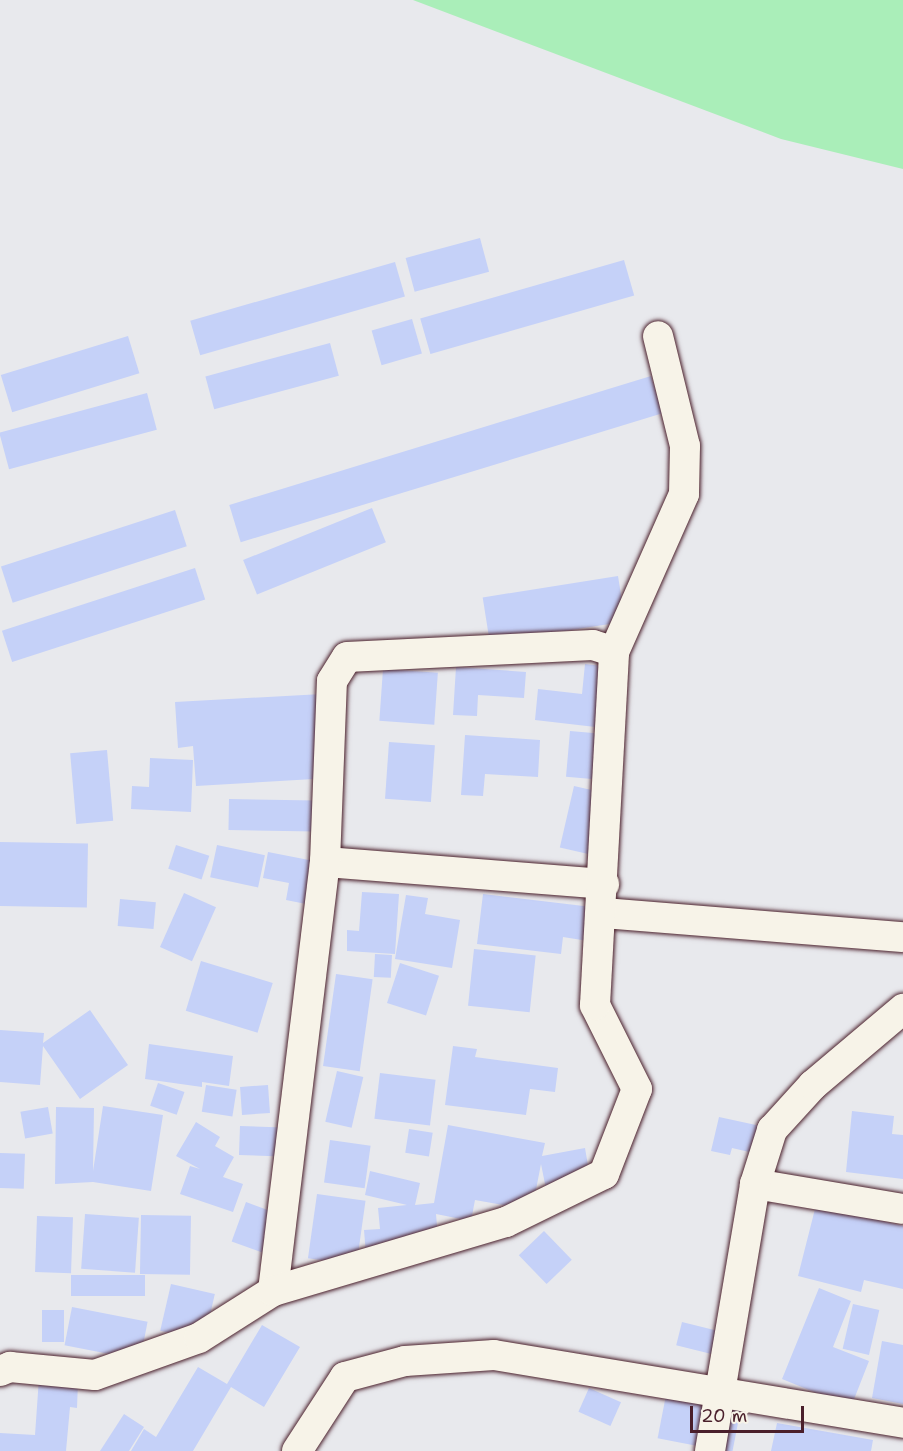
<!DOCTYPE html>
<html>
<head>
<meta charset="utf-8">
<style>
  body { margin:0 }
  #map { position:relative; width:903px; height:1451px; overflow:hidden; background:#e8e9ed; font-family:"Shantell Sans",sans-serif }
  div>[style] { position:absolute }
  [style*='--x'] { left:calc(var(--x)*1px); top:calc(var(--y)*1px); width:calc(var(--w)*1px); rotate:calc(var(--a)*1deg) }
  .green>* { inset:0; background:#aaeeb9 }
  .building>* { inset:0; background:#c5d1f8; transform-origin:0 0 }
  .roads { filter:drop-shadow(0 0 2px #4a1f2b) drop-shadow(0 0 2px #4a1f2b) }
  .minor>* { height:30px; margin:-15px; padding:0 15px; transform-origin:15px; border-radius:15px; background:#f7f3e8 }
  span { translate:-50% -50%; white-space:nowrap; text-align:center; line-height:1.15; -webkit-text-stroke:4.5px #f7f3e8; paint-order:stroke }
  .scale { position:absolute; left:690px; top:1406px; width:114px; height:27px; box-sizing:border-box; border:3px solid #4a1f2b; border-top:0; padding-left:8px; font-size:18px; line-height:21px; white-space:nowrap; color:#4a1f2b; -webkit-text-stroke:4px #f7f3e8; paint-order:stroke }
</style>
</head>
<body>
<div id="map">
  <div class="green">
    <i style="clip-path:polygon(413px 0,903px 0,903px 169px,781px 139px)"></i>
  </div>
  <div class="building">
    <i style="left:480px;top:238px;width:35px;height:77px;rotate:75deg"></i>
    <i style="left:624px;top:260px;width:37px;height:212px;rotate:74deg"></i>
    <i style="left:395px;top:262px;width:36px;height:213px;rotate:74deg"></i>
    <i style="left:412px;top:319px;width:36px;height:42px;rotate:74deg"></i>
    <i style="left:128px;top:336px;width:39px;height:133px;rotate:73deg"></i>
    <i style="left:330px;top:343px;width:34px;height:129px;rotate:75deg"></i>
    <i style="left:651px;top:376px;width:39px;height:441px;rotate:73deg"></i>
    <i style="left:147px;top:393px;width:38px;height:153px;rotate:75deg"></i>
    <i style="left:372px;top:508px;width:37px;height:139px;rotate:68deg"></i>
    <i style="left:175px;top:510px;width:38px;height:183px;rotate:72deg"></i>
    <i style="left:195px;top:568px;width:33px;height:203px;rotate:72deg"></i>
    <i style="left:618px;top:576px;width:46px;height:137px;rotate:81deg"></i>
    <i style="clip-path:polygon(585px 664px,611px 667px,604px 728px,535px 720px,538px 689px,582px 694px)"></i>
    <i style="clip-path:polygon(456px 667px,526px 672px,524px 698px,478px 695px,477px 716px,453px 715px)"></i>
    <i style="left:383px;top:669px;width:55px;height:52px;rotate:4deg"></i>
    <i style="clip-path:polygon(322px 694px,331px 778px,196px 786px,193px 746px,178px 748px,175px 702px)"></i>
    <i style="left:570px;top:731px;width:32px;height:46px;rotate:5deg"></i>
    <i style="clip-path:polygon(465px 735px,540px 740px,538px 777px,485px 774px,483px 796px,461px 795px)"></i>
    <i style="left:389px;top:742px;width:46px;height:57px;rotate:4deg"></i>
    <i style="left:107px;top:750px;width:71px;height:37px;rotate:85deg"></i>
    <i style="clip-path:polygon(150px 758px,193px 760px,191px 812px,131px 809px,132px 786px,149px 787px)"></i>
    <i style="left:574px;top:786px;width:37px;height:63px;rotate:13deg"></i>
    <i style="left:229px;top:799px;width:102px;height:31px;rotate:1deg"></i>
    <i style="left:0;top:842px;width:88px;height:64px;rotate:1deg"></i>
    <i style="left:176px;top:845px;width:35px;height:25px;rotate:18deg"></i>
    <i style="left:217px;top:845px;width:49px;height:33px;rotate:12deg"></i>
    <i style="clip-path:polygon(268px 852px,314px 861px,306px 904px,286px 900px,289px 883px,263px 878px)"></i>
    <i style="clip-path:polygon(362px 892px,399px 894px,395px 954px,347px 951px,347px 930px,359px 931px)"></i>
    <i style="left:184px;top:893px;width:35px;height:59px;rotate:24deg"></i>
    <i style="clip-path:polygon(483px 894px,592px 907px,588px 941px,563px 937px,561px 954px,477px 944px)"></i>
    <i style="clip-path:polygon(406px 895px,428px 898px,425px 914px,460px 920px,452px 968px,395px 959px)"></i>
    <i style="left:120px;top:899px;width:36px;height:27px;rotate:5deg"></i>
    <i style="left:474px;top:949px;width:62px;height:57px;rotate:6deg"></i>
    <i style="left:375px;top:954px;width:17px;height:23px;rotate:3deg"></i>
    <i style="left:201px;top:961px;width:75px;height:52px;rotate:17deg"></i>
    <i style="left:400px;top:963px;width:41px;height:42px;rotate:18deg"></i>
    <i style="left:336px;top:974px;width:37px;height:93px;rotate:8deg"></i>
    <i style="clip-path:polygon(90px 1010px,128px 1065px,80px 1099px,43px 1046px,40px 1085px,0 1082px,0 1030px,44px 1033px,43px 1043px)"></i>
    <i style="clip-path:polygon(149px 1044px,233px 1056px,229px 1086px,202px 1082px,202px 1087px,145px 1079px)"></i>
    <i style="clip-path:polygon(453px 1046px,477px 1049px,475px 1057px,558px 1068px,555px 1092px,530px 1089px,526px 1115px,445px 1105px)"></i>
    <i style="left:337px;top:1071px;width:27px;height:52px;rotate:13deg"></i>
    <i style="left:380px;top:1073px;width:56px;height:46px;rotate:7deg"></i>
    <i style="left:158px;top:1083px;width:28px;height:24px;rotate:19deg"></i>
    <i style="left:206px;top:1085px;width:31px;height:27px;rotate:9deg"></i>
    <i style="left:268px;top:1085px;width:28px;height:28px;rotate:86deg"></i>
    <i style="clip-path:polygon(103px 1106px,163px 1115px,151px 1191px,93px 1182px,55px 1184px,56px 1107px,94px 1108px,93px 1171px)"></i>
    <i style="left:48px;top:1107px;width:27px;height:28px;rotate:80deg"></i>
    <i style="clip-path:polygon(852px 1111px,894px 1116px,892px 1134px,903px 1135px,903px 1179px,846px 1172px)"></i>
    <i style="clip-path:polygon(719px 1117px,765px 1127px,758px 1154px,732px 1148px,730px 1155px,711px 1151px)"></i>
    <i style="clip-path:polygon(196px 1122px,220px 1137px,215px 1146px,234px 1157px,223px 1177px,243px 1184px,233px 1212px,180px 1194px,190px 1166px,200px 1169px,176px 1156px)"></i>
    <i style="clip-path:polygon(448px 1125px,545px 1143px,542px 1156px,585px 1148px,592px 1189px,546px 1189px,541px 1164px,532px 1210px,475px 1200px,471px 1221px,436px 1214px,439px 1249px,366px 1255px,364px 1230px,380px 1229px,378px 1208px,407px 1205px,365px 1195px,370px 1171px,420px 1183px,415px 1205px,434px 1203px)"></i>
    <i style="left:240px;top:1126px;width:57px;height:29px;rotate:2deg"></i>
    <i style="left:409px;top:1129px;width:24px;height:24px;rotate:9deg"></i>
    <i style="left:330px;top:1140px;width:41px;height:43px;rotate:8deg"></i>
    <i style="left:0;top:1153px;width:25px;height:35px;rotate:2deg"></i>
    <i style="left:317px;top:1194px;width:49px;height:65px;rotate:8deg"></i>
    <i style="left:246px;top:1202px;width:45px;height:42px;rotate:20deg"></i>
    <i style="clip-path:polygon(816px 1205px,903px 1226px,903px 1289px,864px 1280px,861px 1292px,798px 1276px)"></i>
    <i style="left:85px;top:1214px;width:54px;height:55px;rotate:4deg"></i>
    <i style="left:141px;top:1215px;width:50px;height:59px;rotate:1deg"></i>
    <i style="left:37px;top:1216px;width:36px;height:56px;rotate:2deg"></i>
    <i style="left:544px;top:1231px;width:40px;height:35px;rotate:46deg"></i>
    <i style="left:71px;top:1275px;width:74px;height:21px"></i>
    <i style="left:171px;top:1284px;width:45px;height:48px;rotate:13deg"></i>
    <i style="clip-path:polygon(819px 1288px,851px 1301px,833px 1347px,869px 1361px,851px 1407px,782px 1379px)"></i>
    <i style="left:853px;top:1304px;width:27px;height:46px;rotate:13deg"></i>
    <i style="left:72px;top:1307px;width:77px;height:39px;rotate:11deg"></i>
    <i style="left:42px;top:1310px;width:22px;height:32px"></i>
    <i style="left:682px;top:1322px;width:58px;height:24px;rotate:14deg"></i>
    <i style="clip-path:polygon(262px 1325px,300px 1347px,264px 1407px,231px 1387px,193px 1451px,131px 1451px,144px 1429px,156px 1437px,198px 1367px,227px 1384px)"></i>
    <i style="clip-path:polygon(882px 1341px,903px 1345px,903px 1404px,872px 1398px)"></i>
    <i style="clip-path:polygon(39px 1378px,78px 1381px,77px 1408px,70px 1407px,66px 1451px,0 1451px,0 1433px,35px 1435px)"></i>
    <i style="left:589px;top:1388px;width:35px;height:26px;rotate:24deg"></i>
    <i style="left:666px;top:1395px;width:76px;height:44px;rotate:11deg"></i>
    <i style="clip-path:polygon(124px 1414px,144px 1427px,129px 1451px,100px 1451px)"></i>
    <i style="clip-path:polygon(777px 1423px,873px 1440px,871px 1451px,771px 1451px)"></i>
  </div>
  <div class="roads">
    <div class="minor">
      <i style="--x:325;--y:862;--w:280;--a:4.5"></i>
      <i style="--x:603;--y:913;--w:301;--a:4.6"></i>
      <i style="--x:755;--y:1184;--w:150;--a:9.6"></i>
      <i style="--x:273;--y:1291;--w:432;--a:-83.1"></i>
      <i style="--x:325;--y:862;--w:181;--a:-87.8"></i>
      <i style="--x:332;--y:681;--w:28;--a:-58"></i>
      <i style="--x:347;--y:657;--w:246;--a:-2.8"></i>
      <i style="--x:593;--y:645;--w:22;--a:18"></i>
      <i style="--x:0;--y:1371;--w:11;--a:-22"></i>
      <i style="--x:10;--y:1367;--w:85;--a:5.4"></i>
      <i style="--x:95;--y:1375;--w:110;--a:-19.6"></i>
      <i style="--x:199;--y:1338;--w:88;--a:-32.4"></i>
      <i style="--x:273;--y:1291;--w:243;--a:-16.5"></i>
      <i style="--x:506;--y:1222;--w:109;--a:-26.1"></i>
      <i style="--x:604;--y:1174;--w:91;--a:-68.8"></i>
      <i style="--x:637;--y:1089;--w:94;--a:-116.6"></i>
      <i style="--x:595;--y:1005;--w:354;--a:-86.9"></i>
      <i style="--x:614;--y:652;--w:173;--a:-66.1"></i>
      <i style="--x:684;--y:494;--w:48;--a:-88.8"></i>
      <i style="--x:685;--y:446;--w:113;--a:-103.8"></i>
      <i style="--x:297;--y:1451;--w:88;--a:-57"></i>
      <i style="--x:345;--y:1377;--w:62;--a:-14.9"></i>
      <i style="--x:405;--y:1361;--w:89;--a:-3.9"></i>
      <i style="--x:494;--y:1355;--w:415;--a:9.4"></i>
      <i style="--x:710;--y:1451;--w:271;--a:-80.4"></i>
      <i style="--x:755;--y:1184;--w:57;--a:-72.5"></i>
      <i style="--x:772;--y:1130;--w:61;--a:-47.7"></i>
      <i style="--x:813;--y:1085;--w:118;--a:-40.2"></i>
    </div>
  </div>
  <div class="scale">20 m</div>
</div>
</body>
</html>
